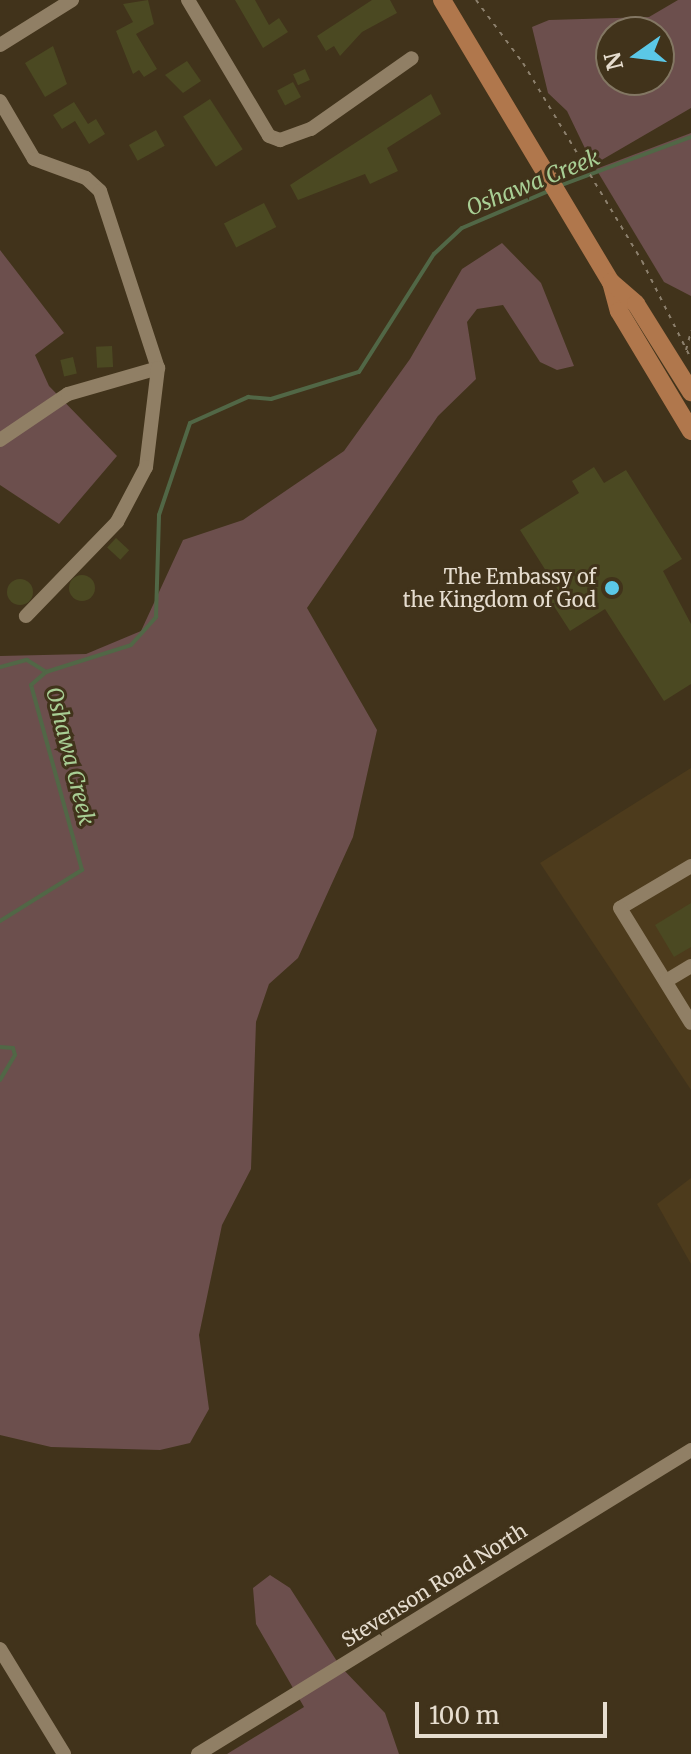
<!DOCTYPE html>
<html>
<head>
<meta charset="utf-8">
<style>
  body { margin:0 }
  #map { position:relative; width:691px; height:1754px; overflow:hidden; background:#41331b; font-family:Merriweather,serif }
  div>[style] { position:absolute }
  [style*='--x'] { left:calc(var(--x)*1px); top:calc(var(--y)*1px); width:calc(var(--w)*1px); rotate:calc(var(--a)*1deg) }
  .built>* { inset:0; background:#4d3b1c }
  .green>* { inset:0; background:#6c4f4d }
  .stream>* { height:4px; margin:-2px; padding:0 2px; transform-origin:2px; border-radius:2px; background:#516746 }
  .building>* { inset:0; background:#4b4922; transform-origin:0 0 }
  .round { border-radius:50% }
  .path>* { height:2px; margin-top:-1px; transform-origin:0; background:repeating-linear-gradient(90deg,#8c806d 0 4px,transparent 0 10px) }
  .minor>* { height:14px; margin:-7px; padding:0 7px; transform-origin:7px; border-radius:7px; background:#907f65 }
  .major>* { height:18px; margin:-9px; padding:0 9px; transform-origin:9px; border-radius:9px; background:#b0774c }
  .dots>* { width:22px; height:22px; translate:-50% -50%; box-sizing:border-box; border:4px solid #41331b; border-radius:50% }
  span { translate:-50% -50%; white-space:nowrap; text-align:center; line-height:1.15; -webkit-text-stroke:6px #41331b; paint-order:stroke }
  .poi-label { font-size:20px; color:#e6ddcf }
  .right { translate:-100% -50%; text-align:right }
  .street-label { font-size:20px; color:#e6ddcf }
  .water-label { font-size:22px; color:#a8ce94; font-style:italic }
  .north { position:absolute; left:595px; top:16px; width:80px; height:80px; box-sizing:border-box; background:#41331b; border:2px solid #837763; border-radius:50%; rotate:256deg; font-size:22px; font-weight:700; line-height:32px; text-align:center; color:#e6ddcf }
  .north::after { content:''; display:block; margin:auto; width:28px; height:36px; background:#5bc8e7; clip-path:polygon(50% 0,100% 100%,50% 72%,0 100%) }
  .scale { position:absolute; left:415px; top:1702px; width:192px; height:36px; box-sizing:border-box; border:4px solid #e6ddcf; border-top:0; padding-left:10px; font-size:24px; line-height:28px; white-space:nowrap; color:#e6ddcf; -webkit-text-stroke:6px #41331b; paint-order:stroke }
</style>
</head>
<body>
<div id="map">
  <div class="built">
    <i style="clip-path:polygon(691px 768px,691px 1090px,540px 863px)"></i>
    <i style="clip-path:polygon(691px 1178px,691px 1264px,657px 1204px)"></i>
  </div>
  <div class="green">
    <i style="clip-path:polygon(evenodd,678px 0,691px 0,691px 108px,593px 165px,567px 111px,548px 93px,532px 27px,549px 20px,649px 17px,678px 0,611px 32px,659px 32px,659px 80px,611px 80px,611px 32px)"></i>
    <i style="clip-path:polygon(691px 133px,691px 296px,664px 282px,596px 169px)"></i>
    <i style="clip-path:polygon(502px 243px,541px 283px,574px 366px,557px 370px,540px 362px,503px 305px,477px 309px,467px 322px,476px 379px,438px 416px,307px 608px,377px 730px,353px 837px,298px 958px,269px 984px,256px 1022px,251px 1169px,222px 1225px,199px 1335px,209px 1409px,190px 1443px,160px 1450px,51px 1447px,0 1435px,0 656px,86px 654px,141px 631px,183px 540px,243px 520px,344px 451px,410px 359px,462px 269px)"></i>
    <i style="clip-path:polygon(0 250px,64px 333px,35px 355px,49px 386px,117px 456px,59px 524px,0 485px)"></i>
    <i style="clip-path:polygon(270px 1575px,290px 1588px,340px 1666px,385px 1713px,399px 1754px,227px 1754px,304px 1707px,256px 1624px,253px 1588px)"></i>
  </div>
  <div class="stream">
    <i style="--x:559;--y:186;--w:141;--a:-20.4"></i>
    <i style="--x:0;--y:667;--w:28;--a:-15"></i>
    <i style="--x:27;--y:660;--w:22;--a:32"></i>
    <i style="--x:0;--y:921;--w:97;--a:-31.9"></i>
    <i style="--x:82;--y:870;--w:192;--a:-105.4"></i>
    <i style="--x:31;--y:685;--w:20;--a:-41"></i>
    <i style="--x:46;--y:672;--w:89;--a:-17.6"></i>
    <i style="--x:131;--y:645;--w:38;--a:-48"></i>
    <i style="--x:156;--y:617;--w:102;--a:-88.3"></i>
    <i style="--x:159;--y:515;--w:97;--a:-71.4"></i>
    <i style="--x:190;--y:423;--w:64;--a:-24.1"></i>
    <i style="--x:248;--y:397;--w:23;--a:5"></i>
    <i style="--x:271;--y:399;--w:92;--a:-17.1"></i>
    <i style="--x:359;--y:372;--w:140;--a:-57.6"></i>
    <i style="--x:434;--y:254;--w:38;--a:-43"></i>
    <i style="--x:462;--y:228;--w:97;--a:-23.1"></i>
    <i style="--x:0;--y:1047;--w:13;--a:4"></i>
    <i style="--x:13;--y:1048;--w:7;--a:74"></i>
    <i style="--x:15;--y:1055;--w:29;--a:121"></i>
  </div>
  <div class="building">
    <i style="clip-path:polygon(148px 0,154px 24px,136px 34px,157px 69px,144px 77px,139px 70px,133px 74px,116px 31px,133px 22px,123px 4px)"></i>
    <i style="clip-path:polygon(235px 0,255px 0,269px 25px,279px 18px,288px 32px,263px 48px)"></i>
    <i style="clip-path:polygon(372px 0,390px 0,397px 13px,362px 32px,340px 56px,334px 46px,326px 51px,317px 36px)"></i>
    <i style="clip-path:polygon(53px 46px,67px 84px,45px 97px,25px 63px)"></i>
    <i style="clip-path:polygon(187px 61px,201px 81px,183px 93px,165px 75px)"></i>
    <i style="left:305px;top:69px;width:12px;height:13px;rotate:66deg"></i>
    <i style="left:293px;top:82px;width:17px;height:18px;rotate:62deg"></i>
    <i style="clip-path:polygon(431px 94px,441px 114px,387px 148px,398px 171px,370px 184px,365px 174px,298px 200px,290px 185px)"></i>
    <i style="left:210px;top:99px;width:60px;height:32px;rotate:57deg"></i>
    <i style="clip-path:polygon(74px 102px,88px 124px,96px 119px,105px 134px,89px 144px,75px 121px,62px 129px,53px 115px)"></i>
    <i style="left:156px;top:130px;width:18px;height:31px;rotate:61deg"></i>
    <i style="left:264px;top:203px;width:27px;height:45px;rotate:63deg"></i>
    <i style="left:112px;top:346px;width:21px;height:16px;rotate:87deg"></i>
    <i style="left:73px;top:357px;width:17px;height:13px;rotate:77deg"></i>
    <i style="clip-path:polygon(594px 467px,604px 483px,626px 470px,682px 559px,663px 571px,691px 624px,691px 684px,664px 701px,605px 609px,570px 631px,550px 600px,560px 593px,520px 530px,579px 493px,572px 481px)"></i>
    <i style="left:116px;top:538px;width:18px;height:13px;rotate:43deg"></i>
    <i class="round" style="left:69px;top:575px;width:26px;height:26px"></i>
    <i class="round" style="left:7px;top:579px;width:26px;height:26px"></i>
    <i style="clip-path:polygon(691px 903px,691px 947px,674px 957px,655px 925px)"></i>
  </div>
  <div class="path">
    <i style="--x:476;--y:0;--w:79;--a:53.3"></i>
    <i style="--x:523;--y:63;--w:231;--a:59"></i>
    <i style="--x:642;--y:261;--w:110;--a:63.4"></i>
    <i style="--x:686;--y:350;--w:20;--a:-75"></i>
  </div>
  <div class="minor">
    <i style="--x:188;--y:0;--w:158;--a:59.2"></i>
    <i style="--x:269;--y:136;--w:12;--a:20"></i>
    <i style="--x:280;--y:140;--w:33;--a:-20"></i>
    <i style="--x:311;--y:129;--w:123;--a:-35.1"></i>
    <i style="--x:0;--y:45;--w:85;--a:-32"></i>
    <i style="--x:0;--y:101;--w:67;--a:59.6"></i>
    <i style="--x:34;--y:159;--w:55;--a:20.1"></i>
    <i style="--x:86;--y:178;--w:19;--a:43"></i>
    <i style="--x:100;--y:191;--w:186;--a:71.9"></i>
    <i style="--x:0;--y:440;--w:82;--a:-34.1"></i>
    <i style="--x:68;--y:394;--w:94;--a:-16.1"></i>
    <i style="--x:158;--y:368;--w:100;--a:96.9"></i>
    <i style="--x:146;--y:467;--w:62;--a:117.8"></i>
    <i style="--x:117;--y:522;--w:131;--a:134.1"></i>
    <i style="--x:691;--y:866;--w:82;--a:149.4"></i>
    <i style="--x:620;--y:908;--w:135;--a:58.3"></i>
    <i style="--x:666;--y:981;--w:29;--a:-31"></i>
    <i style="--x:0;--y:1649;--w:123;--a:58.6"></i>
    <i style="--x:198;--y:1754;--w:579;--a:-31.66"></i>
  </div>
  <div class="major">
    <i style="--x:442;--y:0;--w:329;--a:59.1"></i>
    <i style="--x:611;--y:282;--w:30;--a:75"></i>
    <i style="--x:619;--y:311;--w:140;--a:59"></i>
    <i style="--x:611;--y:282;--w:33;--a:41"></i>
    <i style="--x:636;--y:304;--w:104;--a:58"></i>
  </div>
  <div class="dots">
    <i style="left:612px;top:588px;background:#5bc8e7"></i>
  </div>
  <div class="poi-label">
    <span class="right" style="left:596px;top:588px">The Embassy of<br>the Kingdom of God</span>
  </div>
  <div class="street-label">
    <span style="left:434px;top:1585px;rotate:-32deg">Stevenson Road North</span>
  </div>
  <div class="water-label">
    <span style="left:533px;top:183px;rotate:-22deg">Oshawa Creek</span>
    <span style="left:70px;top:756px;rotate:76deg">Oshawa Creek</span>
  </div>
  <div class="north">N</div>
  <div class="scale">100 m</div>
</div>
</body>
</html>
